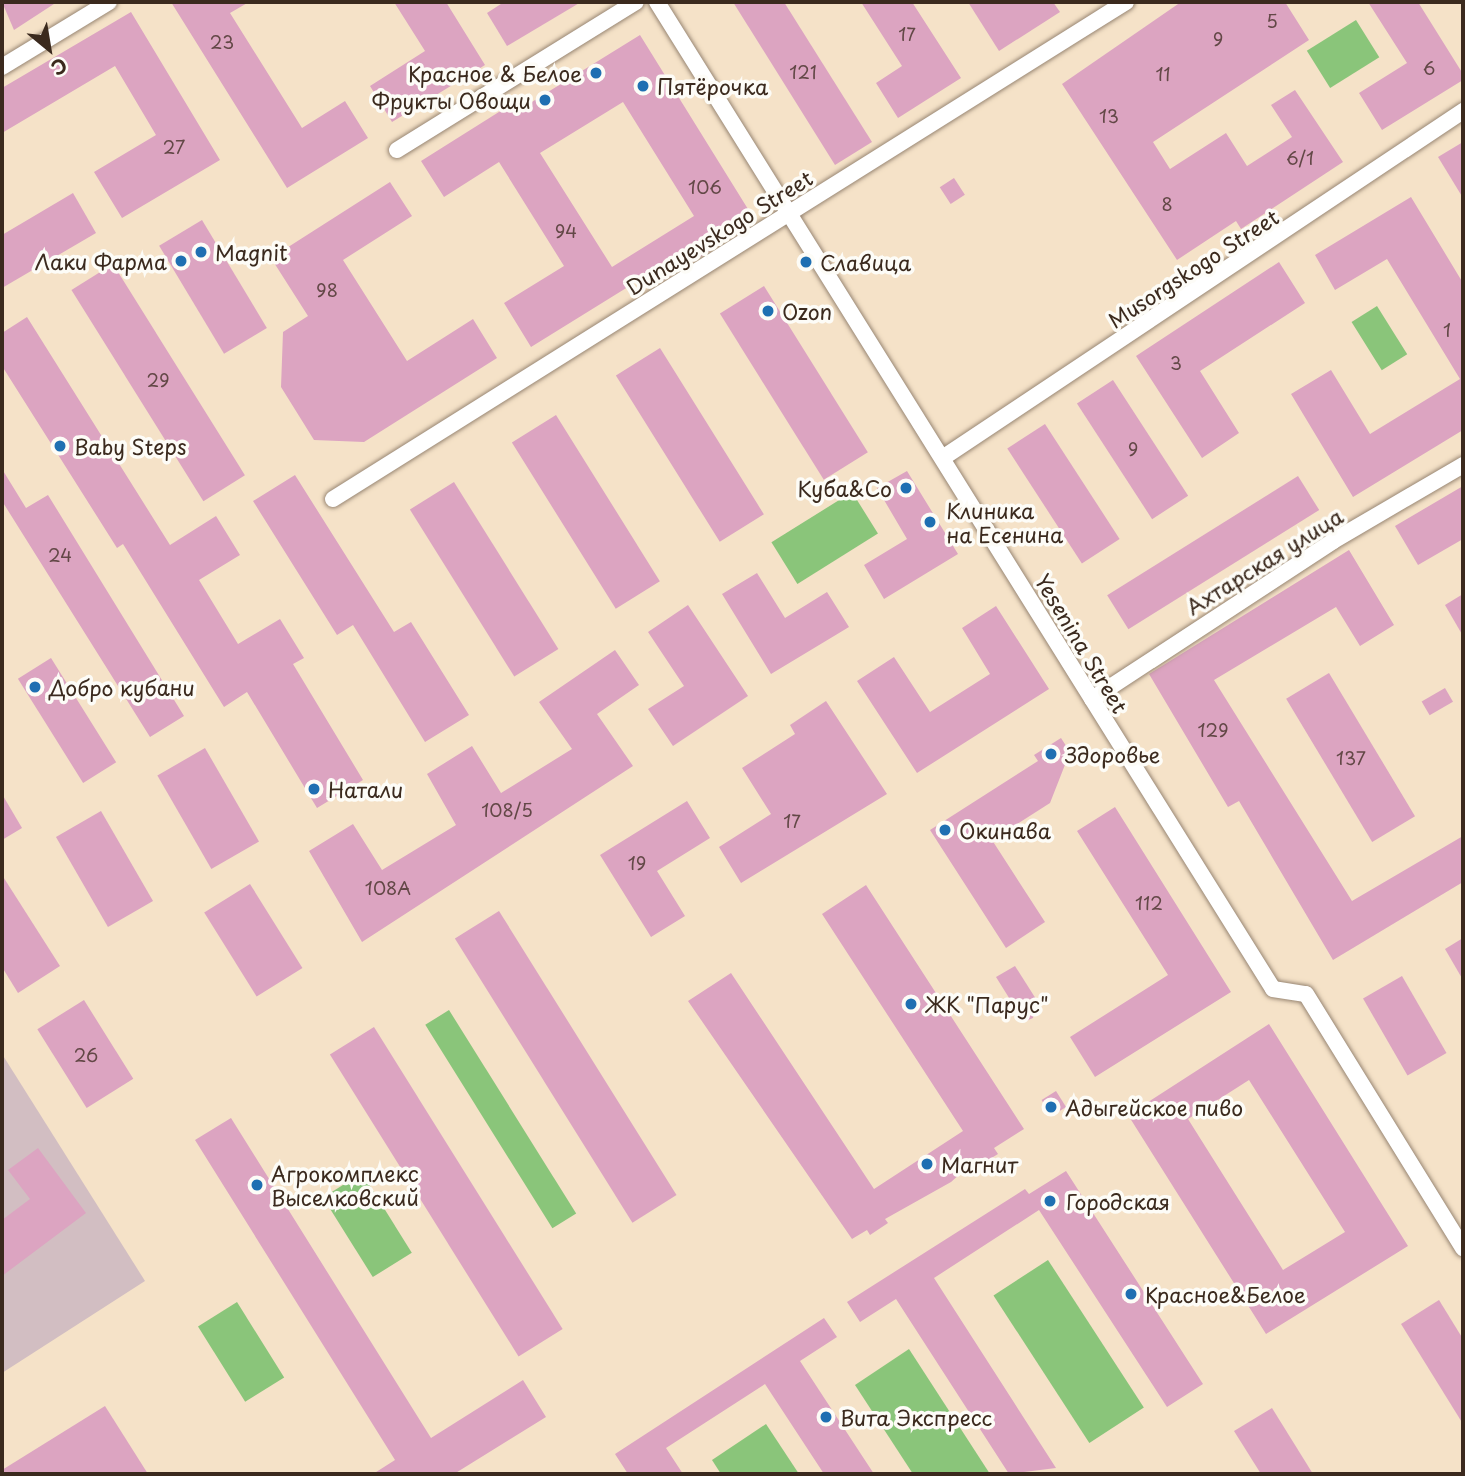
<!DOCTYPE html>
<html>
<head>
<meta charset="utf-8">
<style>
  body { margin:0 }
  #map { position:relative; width:1465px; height:1476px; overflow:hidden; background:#f5e2c8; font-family:"Playpen Sans",sans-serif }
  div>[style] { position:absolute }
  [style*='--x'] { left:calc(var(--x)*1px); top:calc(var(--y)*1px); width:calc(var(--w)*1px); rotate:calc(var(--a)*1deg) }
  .industrial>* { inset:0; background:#d2bec2 }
  .green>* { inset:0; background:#8ac57a; transform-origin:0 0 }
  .building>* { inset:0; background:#dca4c1; transform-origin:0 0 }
  .roads { filter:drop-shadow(0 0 2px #988673) drop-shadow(0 0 2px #988673) }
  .minor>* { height:16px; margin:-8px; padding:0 8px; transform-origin:8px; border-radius:8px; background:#fff }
  .dots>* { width:19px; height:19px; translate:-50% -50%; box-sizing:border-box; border:4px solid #fdfcf7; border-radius:50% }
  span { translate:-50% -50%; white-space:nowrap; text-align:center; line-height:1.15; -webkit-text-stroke:7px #fdfcf7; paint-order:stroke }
  .number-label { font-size:18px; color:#634847 }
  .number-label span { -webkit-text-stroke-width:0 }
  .poi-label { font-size:21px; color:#3b2a1e }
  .right { translate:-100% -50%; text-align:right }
  .left { translate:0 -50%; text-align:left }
  .street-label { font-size:21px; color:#3b2a1e }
  .frame { position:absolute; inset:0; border:4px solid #3b2a1e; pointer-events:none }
  .north { position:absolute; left:14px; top:14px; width:70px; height:70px; -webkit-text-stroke:5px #fdfcf7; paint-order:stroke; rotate:150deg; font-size:19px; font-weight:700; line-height:28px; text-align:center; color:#3b2a1e }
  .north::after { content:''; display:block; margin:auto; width:24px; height:32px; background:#3b2a1e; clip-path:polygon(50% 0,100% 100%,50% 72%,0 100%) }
</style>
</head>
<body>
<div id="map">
  <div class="industrial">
    <i style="clip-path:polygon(2px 1054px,145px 1281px,2px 1373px)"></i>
  </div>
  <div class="green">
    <i style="left:1356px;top:20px;width:44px;height:58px;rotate:58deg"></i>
    <i style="left:1377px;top:306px;width:57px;height:30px;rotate:58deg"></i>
    <i style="left:852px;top:492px;width:49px;height:95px;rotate:58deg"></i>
    <i style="left:449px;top:1010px;width:240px;height:28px;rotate:58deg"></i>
    <i style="left:362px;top:1173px;width:94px;height:46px;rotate:58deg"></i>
    <i style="left:1048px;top:1260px;width:176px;height:65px;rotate:57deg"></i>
    <i style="left:237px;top:1302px;width:89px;height:46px;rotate:58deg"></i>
    <i style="clip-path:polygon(909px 1349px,990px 1474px,913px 1474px,855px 1385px)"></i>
    <i style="clip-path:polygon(766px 1424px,799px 1474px,721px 1474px,712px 1460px)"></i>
  </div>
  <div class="building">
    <i style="clip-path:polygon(2px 2px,57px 2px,14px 30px)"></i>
    <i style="clip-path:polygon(171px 2px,249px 2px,230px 13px,302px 128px,345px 101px,368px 138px,287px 188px)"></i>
    <i style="clip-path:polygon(394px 2px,446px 2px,485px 65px,392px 122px,370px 86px,425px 51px)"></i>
    <i style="clip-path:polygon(504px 2px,581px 2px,507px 46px,487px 13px)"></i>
    <i style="clip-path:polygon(733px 2px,784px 2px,872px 142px,835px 165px)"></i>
    <i style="clip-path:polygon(861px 2px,912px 2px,961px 78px,898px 118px,876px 83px,902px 66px)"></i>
    <i style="clip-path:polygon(968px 2px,1053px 2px,1060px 12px,999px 51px)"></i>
    <i style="clip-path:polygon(1181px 2px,1285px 2px,1309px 40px,1153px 142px,1170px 169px,1226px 133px,1247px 166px,1292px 137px,1271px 105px,1295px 90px,1343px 162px,1241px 229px,1236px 221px,1177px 260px,1062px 84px)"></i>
    <i style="clip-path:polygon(1368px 2px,1418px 2px,1463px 74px,1463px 80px,1382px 130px,1359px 93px,1407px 63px)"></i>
    <i style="clip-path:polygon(131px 12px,220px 160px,122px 218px,94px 172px,156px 135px,115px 66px,2px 133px,2px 88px)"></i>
    <i style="clip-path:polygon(evenodd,640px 35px,756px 222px,651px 288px,644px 277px,531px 347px,504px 303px,564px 266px,499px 162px,444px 197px,421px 161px,510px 105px,514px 113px,640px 35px,623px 102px,694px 216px,612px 267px,540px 153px,623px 102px)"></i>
    <i style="clip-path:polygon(1463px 142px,1463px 198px,1438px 157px)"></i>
    <i style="left:954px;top:178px;width:20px;height:17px;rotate:57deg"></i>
    <i style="clip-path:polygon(390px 182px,412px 216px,343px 260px,407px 361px,473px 319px,497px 358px,364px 442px,314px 440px,281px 387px,283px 332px,308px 316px,271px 258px)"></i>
    <i style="clip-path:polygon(73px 193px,96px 233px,2px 288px,2px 235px)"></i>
    <i style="clip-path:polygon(1411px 197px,1463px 283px,1463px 430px,1353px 497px,1291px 394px,1331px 370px,1370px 434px,1460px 379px,1387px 259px,1335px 290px,1315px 255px)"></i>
    <i style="left:202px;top:220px;width:126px;height:50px;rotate:59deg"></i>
    <i style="clip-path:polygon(1279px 262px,1305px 303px,1200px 371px,1239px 433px,1202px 458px,1136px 356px)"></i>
    <i style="left:113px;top:264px;width:249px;height:49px;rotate:58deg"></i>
    <i style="left:764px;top:286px;width:196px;height:52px;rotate:58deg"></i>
    <i style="clip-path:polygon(27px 317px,170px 545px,216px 516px,240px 555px,199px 580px,238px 644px,280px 619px,304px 658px,293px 664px,363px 780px,317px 808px,247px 692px,224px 707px,123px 544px,117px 548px,2px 366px,2px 333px)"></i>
    <i style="left:660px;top:348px;width:196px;height:52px;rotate:58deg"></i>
    <i style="left:1113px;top:380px;width:138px;height:43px;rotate:57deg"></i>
    <i style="left:556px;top:415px;width:196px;height:52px;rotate:58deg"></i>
    <i style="left:1045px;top:424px;width:137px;height:45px;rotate:57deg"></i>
    <i style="clip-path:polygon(2px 469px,26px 508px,48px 495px,184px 716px,150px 737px,2px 501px)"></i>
    <i style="clip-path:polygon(907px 471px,958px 554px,884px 599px,864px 565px,907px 539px,877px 488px)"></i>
    <i style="clip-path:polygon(295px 475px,394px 632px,411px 622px,469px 715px,425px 742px,353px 625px,337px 635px,253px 501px)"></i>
    <i style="left:1298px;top:476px;width:40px;height:225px;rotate:58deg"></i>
    <i style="left:454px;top:482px;width:197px;height:52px;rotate:58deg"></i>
    <i style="clip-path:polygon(1463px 486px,1463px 539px,1418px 565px,1395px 526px)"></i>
    <i style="clip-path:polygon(1349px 550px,1394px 625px,1360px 646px,1336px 607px,1214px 680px,1352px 901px,1463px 836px,1463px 882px,1333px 960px,1239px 801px,1228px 807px,1149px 674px)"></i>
    <i style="clip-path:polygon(757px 573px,785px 618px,827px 592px,849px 627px,771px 674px,722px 594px)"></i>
    <i style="clip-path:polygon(1463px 594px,1463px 636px,1445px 605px)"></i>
    <i style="clip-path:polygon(688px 605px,748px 696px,673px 746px,648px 709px,684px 686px,648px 632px)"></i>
    <i style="clip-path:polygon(996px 606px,1049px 689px,917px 773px,857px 681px,894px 657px,930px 712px,990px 674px,962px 628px)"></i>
    <i style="clip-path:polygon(615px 650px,639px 685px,597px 714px,633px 766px,362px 942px,309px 851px,353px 824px,382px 870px,456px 825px,427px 774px,472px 746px,501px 793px,572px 749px,539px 702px)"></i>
    <i style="left:51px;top:658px;width:123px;height:39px;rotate:58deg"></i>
    <i style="left:1329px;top:673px;width:167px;height:50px;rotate:59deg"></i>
    <i style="left:1445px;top:688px;width:16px;height:27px;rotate:60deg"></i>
    <i style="clip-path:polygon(826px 701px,887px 794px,741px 883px,719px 847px,771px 814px,742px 768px,795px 734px,790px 725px)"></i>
    <i style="clip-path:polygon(1061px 738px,1070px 752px,1050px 803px,992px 840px,1045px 922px,1006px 948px,930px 830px,1038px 761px,1034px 755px)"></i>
    <i style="left:205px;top:748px;width:108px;height:55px;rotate:60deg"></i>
    <i style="clip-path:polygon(2px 794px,22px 828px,2px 840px)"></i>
    <i style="clip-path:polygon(687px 801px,710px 838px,657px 871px,685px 916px,651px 937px,600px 855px)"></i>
    <i style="clip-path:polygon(1115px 807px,1231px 992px,1095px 1077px,1070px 1037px,1168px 975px,1077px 831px)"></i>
    <i style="left:101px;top:811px;width:104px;height:52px;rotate:60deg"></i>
    <i style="clip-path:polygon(2px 875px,60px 966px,18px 993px,2px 967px)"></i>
    <i style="left:250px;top:884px;width:99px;height:54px;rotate:58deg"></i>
    <i style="clip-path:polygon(866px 885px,1024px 1129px,994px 1148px,998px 1154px,980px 1165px,977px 1159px,951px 1182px,885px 1219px,888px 1223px,870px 1235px,867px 1230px,852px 1239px,688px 1001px,731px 973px,874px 1189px,963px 1131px,822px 914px)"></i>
    <i style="left:499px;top:911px;width:335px;height:52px;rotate:58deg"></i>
    <i style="clip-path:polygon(1463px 938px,1463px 980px,1445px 949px)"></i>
    <i style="clip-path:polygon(1015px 966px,1036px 999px,1033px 1018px,1024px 1022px,996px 977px)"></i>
    <i style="left:1402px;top:976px;width:89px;height:45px;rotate:60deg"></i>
    <i style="left:84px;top:1000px;width:93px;height:55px;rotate:58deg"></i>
    <i style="clip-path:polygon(evenodd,1269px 1024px,1408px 1246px,1266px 1334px,1128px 1115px,1269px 1024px,1249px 1080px,1345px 1232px,1283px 1270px,1188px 1119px,1249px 1080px)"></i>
    <i style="left:374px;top:1027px;width:356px;height:52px;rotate:58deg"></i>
    <i style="left:1056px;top:1091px;width:19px;height:17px;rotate:58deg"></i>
    <i style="clip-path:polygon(231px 1118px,431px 1438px,523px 1380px,546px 1417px,454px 1474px,373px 1474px,395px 1460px,195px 1140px)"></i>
    <i style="clip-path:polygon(38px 1148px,86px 1213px,2px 1276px,2px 1220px,30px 1199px,8px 1170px)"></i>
    <i style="clip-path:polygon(1066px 1171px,1203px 1384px,1167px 1407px,1039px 1210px,934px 1278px,1056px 1468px,1009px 1474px,896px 1299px,860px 1322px,847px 1302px,1025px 1189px,1029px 1194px)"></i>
    <i style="clip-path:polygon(1439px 1300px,1463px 1339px,1463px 1424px,1401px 1324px)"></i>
    <i style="clip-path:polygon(824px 1318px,837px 1337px,800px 1361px,874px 1474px,824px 1474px,765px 1384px,666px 1448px,683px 1474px,628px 1474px,615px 1454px)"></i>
    <i style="clip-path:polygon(105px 1406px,148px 1474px,2px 1474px,2px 1470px)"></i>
    <i style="clip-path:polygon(1272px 1408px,1313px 1474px,1261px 1474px,1234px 1431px)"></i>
  </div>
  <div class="roads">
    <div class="minor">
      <i style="--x:657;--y:2;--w:1163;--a:58.03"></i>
      <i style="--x:1273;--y:989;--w:33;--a:9"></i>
      <i style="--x:1306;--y:994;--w:299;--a:58.3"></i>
      <i style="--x:2;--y:67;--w:125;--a:-31.3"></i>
      <i style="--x:397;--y:150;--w:281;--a:-31.8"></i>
      <i style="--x:944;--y:457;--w:624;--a:-33.69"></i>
      <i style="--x:333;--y:499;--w:936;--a:-32.08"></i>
      <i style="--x:1092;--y:699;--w:288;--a:-33.2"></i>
      <i style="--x:1333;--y:541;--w:151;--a:-30.3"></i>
    </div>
  </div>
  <div class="dots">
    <i style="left:596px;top:73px;background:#1f6fb2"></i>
    <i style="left:643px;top:86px;background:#1f6fb2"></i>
    <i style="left:545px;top:100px;background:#1f6fb2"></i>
    <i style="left:201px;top:252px;background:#1f6fb2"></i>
    <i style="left:181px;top:261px;background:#1f6fb2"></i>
    <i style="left:806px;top:262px;background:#1f6fb2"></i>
    <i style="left:768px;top:311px;background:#1f6fb2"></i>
    <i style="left:60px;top:446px;background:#1f6fb2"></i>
    <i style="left:906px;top:488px;background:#1f6fb2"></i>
    <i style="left:930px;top:522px;background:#1f6fb2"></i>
    <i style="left:35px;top:687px;background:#1f6fb2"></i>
    <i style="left:1051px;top:754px;background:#1f6fb2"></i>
    <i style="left:314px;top:789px;background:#1f6fb2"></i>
    <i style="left:945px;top:830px;background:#1f6fb2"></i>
    <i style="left:911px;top:1004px;background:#1f6fb2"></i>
    <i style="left:1051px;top:1107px;background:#1f6fb2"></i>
    <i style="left:927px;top:1164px;background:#1f6fb2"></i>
    <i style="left:257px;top:1185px;background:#1f6fb2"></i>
    <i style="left:1050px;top:1201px;background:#1f6fb2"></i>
    <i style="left:1131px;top:1294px;background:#1f6fb2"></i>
    <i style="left:826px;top:1417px;background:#1f6fb2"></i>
  </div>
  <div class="number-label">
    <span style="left:1272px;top:21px">5</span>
    <span style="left:907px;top:34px">17</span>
    <span style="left:1218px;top:39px">9</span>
    <span style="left:222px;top:42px">23</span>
    <span style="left:1429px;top:68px">6</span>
    <span style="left:803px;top:72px">121</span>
    <span style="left:1163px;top:74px">11</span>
    <span style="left:1109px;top:116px">13</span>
    <span style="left:174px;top:147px">27</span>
    <span style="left:1300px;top:158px">6/1</span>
    <span style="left:705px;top:187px">106</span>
    <span style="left:1167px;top:204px">8</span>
    <span style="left:566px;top:231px">94</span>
    <span style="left:327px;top:290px">98</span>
    <span style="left:1447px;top:330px">1</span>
    <span style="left:1176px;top:363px">3</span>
    <span style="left:158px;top:380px">29</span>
    <span style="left:1133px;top:449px">9</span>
    <span style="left:60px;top:555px">24</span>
    <span style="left:1213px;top:730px">129</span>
    <span style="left:1351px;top:758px">137</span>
    <span style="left:507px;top:810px">108/5</span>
    <span style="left:792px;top:821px">17</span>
    <span style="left:637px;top:863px">19</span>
    <span style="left:388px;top:888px">108А</span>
    <span style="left:1149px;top:903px">112</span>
    <span style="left:86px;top:1055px">26</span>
  </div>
  <div class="poi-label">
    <span class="right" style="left:582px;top:73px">Красное &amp; Белое</span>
    <span class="left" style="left:657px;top:86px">Пятёрочка</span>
    <span class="right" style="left:531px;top:100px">Фрукты Овощи</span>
    <span class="left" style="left:215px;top:252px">Magnit</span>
    <span class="right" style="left:167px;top:261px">Лаки Фарма</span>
    <span class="left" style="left:820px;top:262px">Славица</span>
    <span class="left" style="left:782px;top:311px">Ozon</span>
    <span class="left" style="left:74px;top:446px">Baby Steps</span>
    <span class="right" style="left:892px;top:488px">Куба&amp;Co</span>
    <span class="left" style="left:946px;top:522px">Клиника<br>на Есенина</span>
    <span class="left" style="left:49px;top:687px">Добро кубани</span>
    <span class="left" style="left:1065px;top:754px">Здоровье</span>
    <span class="left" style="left:328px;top:789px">Натали</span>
    <span class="left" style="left:959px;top:830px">Окинава</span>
    <span class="left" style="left:925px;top:1004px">ЖК "Парус"</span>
    <span class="left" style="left:1065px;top:1107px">Адыгейское пиво</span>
    <span class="left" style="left:941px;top:1164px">Магнит</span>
    <span class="left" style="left:271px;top:1185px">Агрокомплекс<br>Выселковский</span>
    <span class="left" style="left:1066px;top:1201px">Городская</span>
    <span class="left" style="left:1145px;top:1294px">Красное&amp;Белое</span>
    <span class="left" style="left:840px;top:1417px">Вита Экспресс</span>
  </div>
  <div class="street-label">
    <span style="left:719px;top:232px;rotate:-32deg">Dunayevskogo Street</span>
    <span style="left:1193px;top:268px;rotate:-33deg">Musorgskogo Street</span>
    <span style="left:1264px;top:561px;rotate:-32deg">Ахтарская улица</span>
    <span style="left:1082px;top:643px;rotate:59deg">Yesenina Street</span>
  </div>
  <div class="frame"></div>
  <div class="north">С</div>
</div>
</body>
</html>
